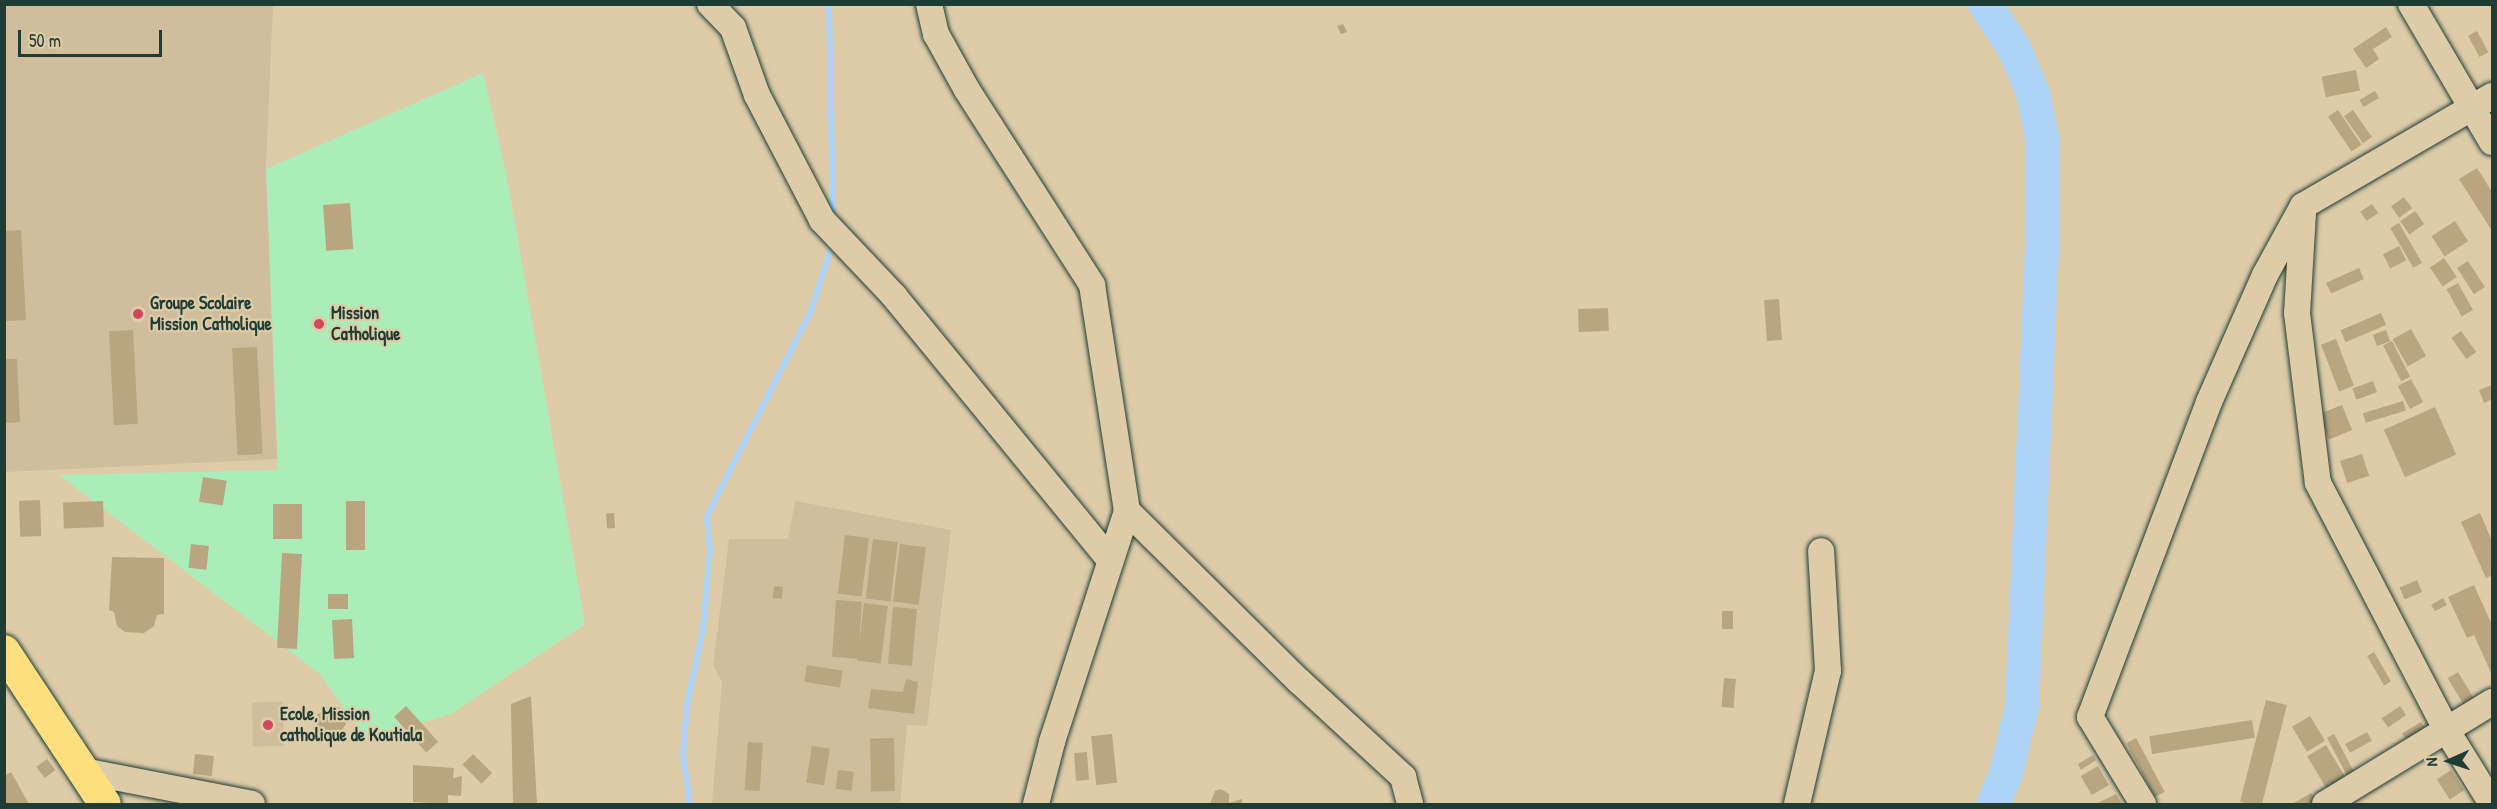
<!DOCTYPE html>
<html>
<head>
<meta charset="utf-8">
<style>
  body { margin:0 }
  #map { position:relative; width:2497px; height:809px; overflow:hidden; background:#decca9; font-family:"Patrick Hand",sans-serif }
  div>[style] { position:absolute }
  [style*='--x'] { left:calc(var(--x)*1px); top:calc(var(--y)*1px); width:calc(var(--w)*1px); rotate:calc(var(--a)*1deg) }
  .built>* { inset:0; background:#cfbd9b; transform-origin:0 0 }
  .green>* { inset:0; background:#abedb6 }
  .stream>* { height:6px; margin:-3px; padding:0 3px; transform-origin:3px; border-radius:3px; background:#aed5f8 }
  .river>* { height:34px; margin:-17px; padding:0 17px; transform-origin:17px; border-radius:17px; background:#aed5f8 }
  .building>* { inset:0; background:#b9a580; transform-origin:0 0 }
  .roads { filter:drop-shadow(0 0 2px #1f3d34) drop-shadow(0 0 2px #1f3d34) }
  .minor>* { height:26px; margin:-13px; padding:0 13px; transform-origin:13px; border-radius:13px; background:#decca9 }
  .major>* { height:32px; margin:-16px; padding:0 16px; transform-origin:16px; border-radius:16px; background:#fedf80 }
  .dots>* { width:16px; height:16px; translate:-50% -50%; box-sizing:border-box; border:3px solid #decca9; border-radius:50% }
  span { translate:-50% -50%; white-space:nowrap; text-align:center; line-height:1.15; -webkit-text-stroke:4.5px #decca9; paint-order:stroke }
  .poi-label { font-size:18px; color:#1f3d34; font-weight:700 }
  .left { translate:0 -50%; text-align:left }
  .frame { position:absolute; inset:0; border:6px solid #1f3d34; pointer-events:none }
  .north { position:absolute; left:2419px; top:731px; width:60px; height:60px; -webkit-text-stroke:4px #decca9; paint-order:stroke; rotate:267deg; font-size:16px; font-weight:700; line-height:24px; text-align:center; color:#1f3d34 }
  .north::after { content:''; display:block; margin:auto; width:21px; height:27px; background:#1f3d34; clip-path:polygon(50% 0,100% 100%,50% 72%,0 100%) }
  .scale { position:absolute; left:18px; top:30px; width:144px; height:27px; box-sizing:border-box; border:3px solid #1f3d34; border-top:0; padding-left:8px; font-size:18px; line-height:21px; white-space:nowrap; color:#1f3d34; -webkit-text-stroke:4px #decca9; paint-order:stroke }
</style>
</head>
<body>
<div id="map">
  <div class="built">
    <i style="clip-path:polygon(4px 5px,273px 5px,266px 169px,277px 459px,5px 472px)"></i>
    <i style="clip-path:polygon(795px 501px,951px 530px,927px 726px,907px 725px,900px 804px,712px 804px,722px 682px,713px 665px,729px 539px,788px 539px)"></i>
    <i style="left:283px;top:702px;width:44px;height:31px;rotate:89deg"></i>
  </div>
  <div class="green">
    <i style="clip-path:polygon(483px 73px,506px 172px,585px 624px,451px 714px,366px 739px,320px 674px,59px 475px,278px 470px,266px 169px)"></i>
  </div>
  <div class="stream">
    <i style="--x:829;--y:4;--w:216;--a:88.9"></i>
    <i style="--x:690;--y:804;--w:50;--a:-98"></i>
    <i style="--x:683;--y:754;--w:49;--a:-85.3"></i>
    <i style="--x:687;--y:705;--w:78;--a:-78.1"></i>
    <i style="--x:703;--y:629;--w:78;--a:-84.9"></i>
    <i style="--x:710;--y:551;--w:35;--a:-95"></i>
    <i style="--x:707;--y:516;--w:230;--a:-63.1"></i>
    <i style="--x:811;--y:311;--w:72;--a:-72.3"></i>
  </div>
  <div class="river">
    <i style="--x:1985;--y:4;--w:53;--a:56.6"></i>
    <i style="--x:2014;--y:48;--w:49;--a:67.1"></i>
    <i style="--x:2033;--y:93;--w:45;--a:78.4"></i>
    <i style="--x:2042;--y:137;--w:91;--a:89.4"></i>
    <i style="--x:2043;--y:228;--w:478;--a:92.5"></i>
    <i style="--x:2022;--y:706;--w:70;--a:103.2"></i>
    <i style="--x:2006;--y:774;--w:33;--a:113"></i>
  </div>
  <div class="building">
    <i style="clip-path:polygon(1343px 24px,1347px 32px,1341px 34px,1337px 26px)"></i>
    <i style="clip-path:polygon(2386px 27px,2392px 37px,2373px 49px,2379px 59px,2366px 68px,2353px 49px)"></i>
    <i style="left:2477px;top:31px;width:24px;height:10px;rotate:62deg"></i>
    <i style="left:2356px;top:70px;width:21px;height:35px;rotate:79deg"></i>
    <i style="left:2375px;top:91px;width:8px;height:18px;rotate:60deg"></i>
    <i style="left:2338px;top:110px;width:42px;height:12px;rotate:56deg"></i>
    <i style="left:2353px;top:110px;width:33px;height:11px;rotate:55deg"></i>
    <i style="clip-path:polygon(2477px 168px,2492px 192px,2492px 231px,2459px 179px)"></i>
    <i style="left:2404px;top:197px;width:14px;height:16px;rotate:54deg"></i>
    <i style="left:350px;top:203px;width:46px;height:27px;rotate:86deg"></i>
    <i style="left:2372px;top:204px;width:11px;height:14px;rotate:56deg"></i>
    <i style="left:2415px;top:211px;width:16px;height:18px;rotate:55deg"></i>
    <i style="left:2455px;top:221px;width:24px;height:28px;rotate:57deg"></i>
    <i style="left:2399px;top:223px;width:46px;height:10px;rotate:60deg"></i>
    <i style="clip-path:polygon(21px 230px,26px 320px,4px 321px,4px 231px)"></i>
    <i style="left:2399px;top:246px;width:16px;height:18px;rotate:63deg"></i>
    <i style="left:2444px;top:258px;width:23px;height:17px;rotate:56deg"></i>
    <i style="left:2468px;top:261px;width:31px;height:13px;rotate:57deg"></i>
    <i style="left:2359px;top:268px;width:12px;height:36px;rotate:66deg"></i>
    <i style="left:2458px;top:283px;width:31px;height:13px;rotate:61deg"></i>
    <i style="left:1779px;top:299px;width:41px;height:15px;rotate:86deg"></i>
    <i style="left:1608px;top:308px;width:23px;height:30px;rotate:88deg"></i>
    <i style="left:2381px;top:313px;width:13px;height:44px;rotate:67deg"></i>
    <i style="left:2411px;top:329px;width:31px;height:21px;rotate:61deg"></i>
    <i style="left:133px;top:330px;width:94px;height:24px;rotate:87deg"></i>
    <i style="left:2386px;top:330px;width:12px;height:14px;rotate:70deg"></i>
    <i style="left:2461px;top:331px;width:26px;height:12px;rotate:54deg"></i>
    <i style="left:2336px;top:339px;width:50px;height:16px;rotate:69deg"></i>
    <i style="left:2392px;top:341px;width:40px;height:10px;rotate:63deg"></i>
    <i style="left:257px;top:347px;width:107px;height:25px;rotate:87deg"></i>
    <i style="clip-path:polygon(4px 359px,17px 359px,20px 422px,4px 423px)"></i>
    <i style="left:2411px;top:379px;width:26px;height:15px;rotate:62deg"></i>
    <i style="left:2373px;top:381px;width:12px;height:22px;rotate:70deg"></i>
    <i style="clip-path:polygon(2492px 385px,2492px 399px,2484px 403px,2479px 390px)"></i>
    <i style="left:2403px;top:401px;width:10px;height:42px;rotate:73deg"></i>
    <i style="left:2342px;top:405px;width:27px;height:25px;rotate:68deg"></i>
    <i style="left:2435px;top:407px;width:52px;height:56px;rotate:66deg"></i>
    <i style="left:2362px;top:454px;width:23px;height:23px;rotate:72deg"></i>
    <i style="left:203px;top:477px;width:24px;height:25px;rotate:9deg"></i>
    <i style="left:40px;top:500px;width:36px;height:21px;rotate:88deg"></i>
    <i style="left:103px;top:501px;width:26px;height:40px;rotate:88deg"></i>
    <i style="left:346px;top:501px;width:19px;height:49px"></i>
    <i style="left:273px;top:504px;width:29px;height:35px"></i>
    <i style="left:614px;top:513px;width:15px;height:8px;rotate:86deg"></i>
    <i style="clip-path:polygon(2480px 513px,2492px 541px,2492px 575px,2486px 578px,2461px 522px)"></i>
    <i style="left:845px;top:535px;width:24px;height:59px;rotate:7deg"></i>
    <i style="left:873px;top:539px;width:25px;height:60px;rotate:7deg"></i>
    <i style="left:191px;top:544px;width:18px;height:24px;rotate:6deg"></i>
    <i style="left:900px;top:544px;width:26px;height:58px;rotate:7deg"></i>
    <i style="left:282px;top:553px;width:20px;height:95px;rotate:3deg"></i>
    <i style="clip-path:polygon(112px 557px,164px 558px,164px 614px,157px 615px,154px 626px,144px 633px,125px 632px,117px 626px,114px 612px,109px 610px)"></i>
    <i style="left:2417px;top:580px;width:13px;height:19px;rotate:67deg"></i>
    <i style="clip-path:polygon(2474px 585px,2492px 625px,2492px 675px,2474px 635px,2467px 638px,2448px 597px)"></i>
    <i style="left:774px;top:586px;width:9px;height:12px;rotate:6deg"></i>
    <i style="left:328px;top:594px;width:20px;height:15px"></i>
    <i style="clip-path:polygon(2443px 598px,2447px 605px,2435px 611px,2431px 605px)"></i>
    <i style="left:836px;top:600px;width:26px;height:57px;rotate:4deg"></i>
    <i style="left:864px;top:603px;width:24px;height:58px;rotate:7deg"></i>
    <i style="left:893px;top:607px;width:24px;height:57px;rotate:5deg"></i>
    <i style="left:1722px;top:611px;width:11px;height:18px"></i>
    <i style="left:352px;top:619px;width:39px;height:20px;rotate:87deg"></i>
    <i style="left:2374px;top:652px;width:34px;height:8px;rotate:60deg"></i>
    <i style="left:807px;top:665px;width:36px;height:17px;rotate:9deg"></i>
    <i style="left:2458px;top:672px;width:31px;height:12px;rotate:59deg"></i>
    <i style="left:1724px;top:678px;width:12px;height:29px;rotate:5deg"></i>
    <i style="clip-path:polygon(906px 679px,918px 682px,914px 714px,868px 708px,871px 689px,903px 692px)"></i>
    <i style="clip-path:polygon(531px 696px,537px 804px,513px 804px,511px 704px)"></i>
    <i style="clip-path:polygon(2266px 700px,2287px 705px,2262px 804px,2251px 804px,2240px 802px)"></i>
    <i style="left:406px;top:706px;width:48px;height:16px;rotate:48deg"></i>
    <i style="left:2400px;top:706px;width:11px;height:22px;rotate:56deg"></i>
    <i style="clip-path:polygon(339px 707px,346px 724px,338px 736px,329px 738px,318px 734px,315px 717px,325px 708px)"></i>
    <i style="left:2310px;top:716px;width:29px;height:21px;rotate:59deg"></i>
    <i style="left:2252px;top:720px;width:18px;height:104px;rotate:81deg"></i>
    <i style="left:2421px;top:722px;width:17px;height:22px;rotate:59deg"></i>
    <i style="left:2367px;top:732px;width:10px;height:25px;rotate:61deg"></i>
    <i style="left:1112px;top:734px;width:49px;height:21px;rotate:84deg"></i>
    <i style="left:2334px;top:734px;width:49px;height:8px;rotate:62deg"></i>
    <i style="left:894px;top:738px;width:53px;height:24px;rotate:89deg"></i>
    <i style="left:2136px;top:738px;width:61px;height:11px;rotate:62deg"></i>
    <i style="left:748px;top:742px;width:15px;height:48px;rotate:4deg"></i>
    <i style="left:2326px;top:745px;width:43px;height:22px;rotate:59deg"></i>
    <i style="left:812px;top:746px;width:18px;height:37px;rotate:9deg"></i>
    <i style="left:1087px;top:752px;width:28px;height:13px;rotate:86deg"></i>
    <i style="left:195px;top:754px;width:19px;height:20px;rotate:6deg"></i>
    <i style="left:473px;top:754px;width:27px;height:15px;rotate:45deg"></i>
    <i style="clip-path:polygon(2093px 755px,2096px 760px,2081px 770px,2078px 764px)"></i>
    <i style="left:47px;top:759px;width:14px;height:13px;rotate:54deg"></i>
    <i style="clip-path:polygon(413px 765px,454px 768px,453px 778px,462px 776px,461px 796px,448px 795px,448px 804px,413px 802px)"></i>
    <i style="left:2098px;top:766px;width:22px;height:20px;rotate:60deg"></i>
    <i style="left:838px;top:770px;width:16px;height:19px;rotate:7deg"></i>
    <i style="left:2451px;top:770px;width:24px;height:17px;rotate:57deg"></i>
    <i style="clip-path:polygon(11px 772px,29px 804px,4px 804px,4px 776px)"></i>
    <i style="clip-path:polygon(1221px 789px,1229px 794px,1229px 803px,1242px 799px,1242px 804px,1210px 804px,1215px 791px)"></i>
    <i style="clip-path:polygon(2311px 793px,2317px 802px,2313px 804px,2292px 804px)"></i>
    <i style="clip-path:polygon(2116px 794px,2122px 804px,2096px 804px)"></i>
  </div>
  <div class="roads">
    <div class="minor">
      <i style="--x:710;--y:4;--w:33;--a:46"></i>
      <i style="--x:733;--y:28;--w:71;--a:70.3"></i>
      <i style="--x:757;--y:95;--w:141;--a:62.5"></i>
      <i style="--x:822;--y:220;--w:105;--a:46.5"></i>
      <i style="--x:894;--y:296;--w:341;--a:50.7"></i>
      <i style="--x:929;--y:4;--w:31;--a:77"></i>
      <i style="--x:936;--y:34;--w:64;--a:61"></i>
      <i style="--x:967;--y:90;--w:232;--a:57.3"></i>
      <i style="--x:1092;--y:285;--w:229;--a:81.2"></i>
      <i style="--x:1127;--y:511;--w:243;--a:108"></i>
      <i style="--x:1052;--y:742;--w:64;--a:104.5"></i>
      <i style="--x:2411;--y:4;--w:160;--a:59.6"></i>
      <i style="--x:2303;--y:213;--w:100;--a:93.4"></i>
      <i style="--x:2297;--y:313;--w:171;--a:83"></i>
      <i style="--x:2318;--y:483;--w:280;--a:62.5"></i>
      <i style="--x:2447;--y:731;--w:86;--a:58.3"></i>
      <i style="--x:1127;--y:511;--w:242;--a:44.7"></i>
      <i style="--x:1299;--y:681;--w:142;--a:42.7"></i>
      <i style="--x:1403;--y:777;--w:28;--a:75"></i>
      <i style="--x:83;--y:771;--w:172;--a:11"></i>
      <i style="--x:1797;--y:804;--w:137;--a:-76.9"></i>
      <i style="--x:1828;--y:671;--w:120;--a:-93.3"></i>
      <i style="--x:2143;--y:804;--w:102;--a:-121.3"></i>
      <i style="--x:2090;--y:717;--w:337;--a:-69.3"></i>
      <i style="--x:2209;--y:402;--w:139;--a:-66.2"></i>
      <i style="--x:2265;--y:275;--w:79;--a:-61.2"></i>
      <i style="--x:2303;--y:206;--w:219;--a:-30.2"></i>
      <i style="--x:2325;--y:804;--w:196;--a:-31.4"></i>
    </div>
    <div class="major">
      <i style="--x:4;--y:651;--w:183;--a:56.6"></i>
    </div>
  </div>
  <div class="dots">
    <i style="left:138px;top:314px;background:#d1495b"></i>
    <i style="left:319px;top:324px;background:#d1495b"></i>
    <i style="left:268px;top:725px;background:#d1495b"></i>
  </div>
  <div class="poi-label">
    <span class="left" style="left:150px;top:314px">Groupe Scolaire<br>Mission Catholique</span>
    <span class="left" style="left:331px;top:324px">Mission<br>Catholique</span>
    <span class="left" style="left:280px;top:725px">Ecole, Mission<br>catholique de Koutiala</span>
  </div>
  <div class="frame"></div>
  <div class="north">N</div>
  <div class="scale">50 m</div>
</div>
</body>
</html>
